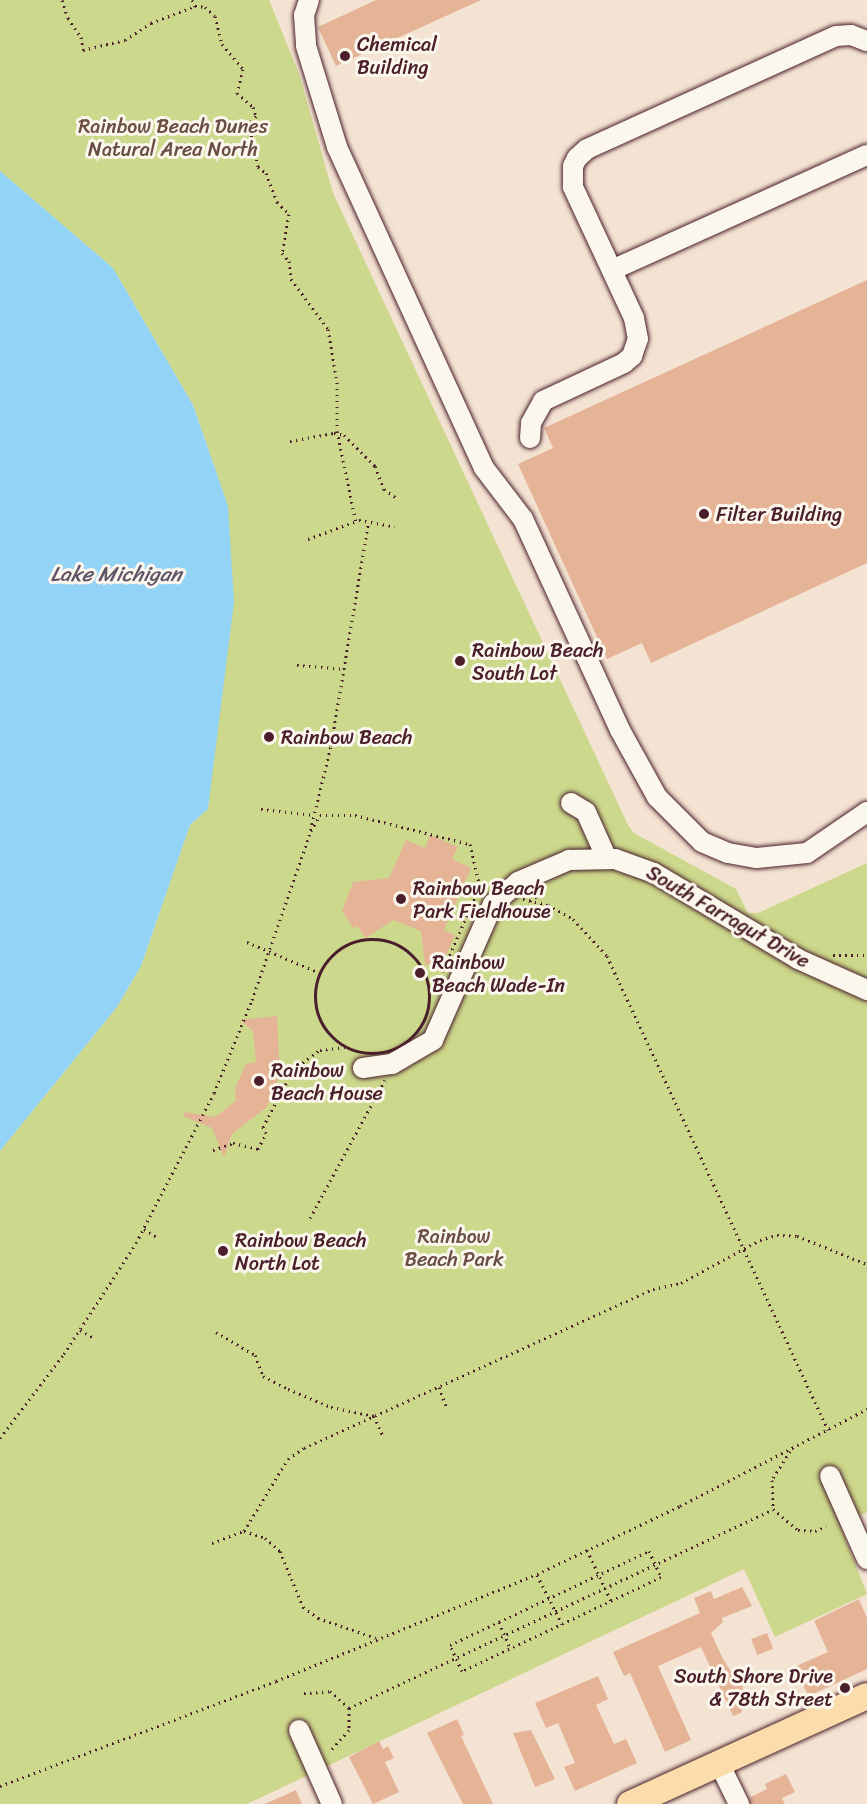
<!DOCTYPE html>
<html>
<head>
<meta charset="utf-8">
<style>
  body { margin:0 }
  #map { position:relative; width:867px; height:1804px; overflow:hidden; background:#f4e3d2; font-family:Sriracha,sans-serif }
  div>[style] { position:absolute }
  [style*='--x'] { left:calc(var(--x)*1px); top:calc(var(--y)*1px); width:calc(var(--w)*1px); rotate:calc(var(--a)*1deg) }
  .green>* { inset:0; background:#ccd88b }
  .water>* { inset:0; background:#93d3f5 }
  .building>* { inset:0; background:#e5b497; transform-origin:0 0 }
  .path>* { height:3px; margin-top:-1.5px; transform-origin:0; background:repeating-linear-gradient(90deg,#4a1f2b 0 1.5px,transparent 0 6px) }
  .path>.ring { margin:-1.5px; padding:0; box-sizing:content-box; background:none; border:3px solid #4a1f2b; border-radius:50% }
  .roads { filter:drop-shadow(0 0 2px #4a1f2b) drop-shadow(0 0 2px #4a1f2b) }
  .minor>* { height:20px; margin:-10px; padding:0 10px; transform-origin:10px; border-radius:10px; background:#fbf7ec }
  .major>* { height:26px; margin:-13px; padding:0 13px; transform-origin:13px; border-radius:13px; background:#fbddab }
  .dots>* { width:16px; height:16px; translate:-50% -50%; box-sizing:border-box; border:3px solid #fbf7ec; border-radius:50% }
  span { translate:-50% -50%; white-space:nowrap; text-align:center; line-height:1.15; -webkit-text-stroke:6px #fbf7ec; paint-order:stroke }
  .poi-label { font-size:20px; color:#4a1f2b }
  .left { translate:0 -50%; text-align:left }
  .right { translate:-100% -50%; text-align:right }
  .park-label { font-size:20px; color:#6a4d43 }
  .street-label { font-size:20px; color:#4a1f2b }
  .water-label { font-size:21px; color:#605568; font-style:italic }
</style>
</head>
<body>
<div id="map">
  <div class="green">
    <i style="clip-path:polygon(0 0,269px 0,299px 74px,333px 193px,628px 825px,634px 833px,736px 889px,748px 913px,758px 913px,867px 863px,867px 1512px,840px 1525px,867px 1594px,775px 1637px,744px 1569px,247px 1804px,0 1804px,0 1151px,117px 1007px,141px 966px,190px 825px,208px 809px,228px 506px,193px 405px,113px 268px,0 171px)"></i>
  </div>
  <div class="water">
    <i style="clip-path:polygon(0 171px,113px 268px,193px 405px,228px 506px,234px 602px,208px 809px,190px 825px,141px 966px,117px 1007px,0 1151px)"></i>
  </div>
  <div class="building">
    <i style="clip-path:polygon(376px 0,481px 0,336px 66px,318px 27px)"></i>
    <i style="clip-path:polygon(867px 280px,867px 563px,651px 663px,642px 643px,607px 659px,518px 464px,553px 448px,544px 428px)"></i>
    <i style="clip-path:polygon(430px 835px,458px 847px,452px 859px,471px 868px,444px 930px,455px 935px,443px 962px,425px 965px,421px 931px,393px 920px,366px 938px,357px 926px,353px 928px,342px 911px,353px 882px,389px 878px,406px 840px,425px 848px)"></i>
    <i style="clip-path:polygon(277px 1016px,280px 1075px,267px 1107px,232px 1134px,224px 1157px,212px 1128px,183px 1116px,185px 1112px,215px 1117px,236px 1101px,235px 1088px,246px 1064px,256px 1062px,253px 1031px,240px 1020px)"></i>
    <i style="clip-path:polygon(742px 1587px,752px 1606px,722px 1618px,723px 1622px,711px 1633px,723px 1659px,732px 1673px,737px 1671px,742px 1683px,745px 1700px,741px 1713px,733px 1716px,701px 1647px,658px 1666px,691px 1740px,665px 1752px,630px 1673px,624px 1676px,613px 1652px,700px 1613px,694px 1598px,711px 1591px,714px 1599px)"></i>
    <i style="clip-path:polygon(859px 1599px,867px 1618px,867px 1669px,811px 1695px,807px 1693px,794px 1667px,828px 1652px,814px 1621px)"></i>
    <i style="left:767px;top:1633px;width:17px;height:17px;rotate:69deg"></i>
    <i style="clip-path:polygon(598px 1676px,608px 1699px,596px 1705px,614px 1744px,626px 1739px,637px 1763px,575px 1791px,564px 1767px,575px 1763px,558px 1723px,546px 1728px,535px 1703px)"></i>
    <i style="clip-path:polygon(457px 1719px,464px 1735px,461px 1736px,493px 1804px,463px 1804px,427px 1733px)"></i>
    <i style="clip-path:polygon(531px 1730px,555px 1779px,535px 1787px,513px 1733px)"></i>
    <i style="clip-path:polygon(379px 1741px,383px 1749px,388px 1746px,394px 1758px,385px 1762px,399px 1792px,373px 1804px,349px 1757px)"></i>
    <i style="clip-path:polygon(786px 1774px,795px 1792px,782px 1798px,785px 1804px,751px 1804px,749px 1798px,767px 1789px,765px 1784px)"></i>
    <i style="clip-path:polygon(296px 1790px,302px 1804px,265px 1804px)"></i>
  </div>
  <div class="path">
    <i style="--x:62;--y:0;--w:19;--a:72"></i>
    <i style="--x:68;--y:18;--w:23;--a:56"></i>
    <i style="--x:81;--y:37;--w:13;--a:81"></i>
    <i style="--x:83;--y:50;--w:43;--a:-13.4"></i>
    <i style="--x:125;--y:40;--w:31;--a:-33"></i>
    <i style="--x:151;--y:23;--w:47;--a:-21.1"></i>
    <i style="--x:195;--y:6;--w:10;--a:6"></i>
    <i style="--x:205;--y:7;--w:13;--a:42"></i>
    <i style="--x:215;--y:16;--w:29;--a:76"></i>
    <i style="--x:222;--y:44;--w:33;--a:50"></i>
    <i style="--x:243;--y:69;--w:25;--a:104"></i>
    <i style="--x:237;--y:93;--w:21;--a:41"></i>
    <i style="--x:253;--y:107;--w:9;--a:72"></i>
    <i style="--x:256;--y:116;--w:11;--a:131"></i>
    <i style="--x:249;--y:124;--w:44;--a:78.2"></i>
    <i style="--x:258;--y:167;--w:10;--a:37"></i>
    <i style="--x:266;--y:173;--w:31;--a:69"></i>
    <i style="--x:277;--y:202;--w:17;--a:45"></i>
    <i style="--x:289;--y:214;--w:40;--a:100"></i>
    <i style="--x:282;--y:253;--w:11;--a:49"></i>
    <i style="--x:289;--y:261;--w:18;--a:84"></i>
    <i style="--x:291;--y:279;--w:62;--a:53.5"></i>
    <i style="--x:328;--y:329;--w:54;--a:80.4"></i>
    <i style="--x:337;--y:382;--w:49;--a:90"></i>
    <i style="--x:337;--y:431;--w:94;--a:78.3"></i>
    <i style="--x:192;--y:0;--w:7;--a:63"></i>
    <i style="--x:290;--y:441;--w:45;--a:-10.3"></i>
    <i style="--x:334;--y:433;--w:10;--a:11"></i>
    <i style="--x:344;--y:435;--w:44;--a:45"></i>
    <i style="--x:375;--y:466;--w:25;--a:69"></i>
    <i style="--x:384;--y:489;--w:17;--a:36"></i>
    <i style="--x:308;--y:539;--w:54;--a:-20.4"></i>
    <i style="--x:359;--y:520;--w:36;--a:10"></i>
    <i style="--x:297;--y:665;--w:48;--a:4.8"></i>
    <i style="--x:333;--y:737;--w:23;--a:15"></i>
    <i style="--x:261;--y:809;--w:53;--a:6.5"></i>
    <i style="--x:311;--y:831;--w:18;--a:-61"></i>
    <i style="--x:320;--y:815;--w:35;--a:0"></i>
    <i style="--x:355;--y:815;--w:119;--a:14.2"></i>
    <i style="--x:470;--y:844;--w:49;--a:77.1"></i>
    <i style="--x:523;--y:899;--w:26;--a:13"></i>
    <i style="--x:548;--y:905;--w:29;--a:29"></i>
    <i style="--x:573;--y:919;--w:50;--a:47.4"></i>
    <i style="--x:607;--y:956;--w:523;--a:65"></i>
    <i style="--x:530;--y:901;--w:17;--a:-36"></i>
    <i class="ring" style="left:315px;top:939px;width:111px;height:111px"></i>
    <i style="--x:247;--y:942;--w:79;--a:23"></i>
    <i style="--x:833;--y:955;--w:34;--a:0"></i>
    <i style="--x:429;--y:989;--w:6;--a:-9"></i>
    <i style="--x:435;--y:988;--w:104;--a:-66.1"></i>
    <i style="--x:477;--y:893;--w:4;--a:0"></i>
    <i style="--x:213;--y:1150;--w:21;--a:-19"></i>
    <i style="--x:233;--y:1143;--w:26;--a:13"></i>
    <i style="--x:258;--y:1149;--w:18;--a:-63"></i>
    <i style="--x:266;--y:1133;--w:7;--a:-117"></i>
    <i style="--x:263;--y:1127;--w:64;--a:-62.2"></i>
    <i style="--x:293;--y:1070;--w:34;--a:-37"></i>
    <i style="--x:320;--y:1050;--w:26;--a:-7"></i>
    <i style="--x:310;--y:1218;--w:157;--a:-61.5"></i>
    <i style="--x:144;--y:1229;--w:15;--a:32"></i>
    <i style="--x:80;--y:1330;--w:16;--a:30"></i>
    <i style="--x:216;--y:1332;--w:45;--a:30.5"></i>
    <i style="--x:255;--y:1355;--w:22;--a:69"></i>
    <i style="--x:263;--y:1376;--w:28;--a:27"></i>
    <i style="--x:288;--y:1389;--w:47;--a:22.7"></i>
    <i style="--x:331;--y:1407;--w:44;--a:11.8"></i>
    <i style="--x:374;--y:1416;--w:24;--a:66"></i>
    <i style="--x:439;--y:1387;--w:23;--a:70"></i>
    <i style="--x:0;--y:1438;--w:106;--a:-52.7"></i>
    <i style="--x:64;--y:1354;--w:132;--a:-57"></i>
    <i style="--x:136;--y:1243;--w:169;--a:-62.5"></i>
    <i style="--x:214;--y:1093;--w:100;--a:-67.8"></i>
    <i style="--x:252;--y:1000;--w:174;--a:-70.8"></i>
    <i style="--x:309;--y:836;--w:93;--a:-76.3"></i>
    <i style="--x:331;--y:746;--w:225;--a:-80.5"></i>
    <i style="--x:790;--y:1451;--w:34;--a:122"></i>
    <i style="--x:772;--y:1480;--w:29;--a:88"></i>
    <i style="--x:773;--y:1509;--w:33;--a:40"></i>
    <i style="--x:798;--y:1530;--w:17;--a:3"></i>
    <i style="--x:815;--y:1531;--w:12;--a:-24"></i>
    <i style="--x:244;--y:1531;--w:84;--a:-58.6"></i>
    <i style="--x:288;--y:1459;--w:19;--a:-35"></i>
    <i style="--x:304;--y:1448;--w:384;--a:-24.5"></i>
    <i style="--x:653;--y:1289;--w:29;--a:-12"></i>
    <i style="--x:681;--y:1283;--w:90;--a:-28.6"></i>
    <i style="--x:760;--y:1240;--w:18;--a:-16"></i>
    <i style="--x:777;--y:1235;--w:20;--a:3"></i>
    <i style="--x:797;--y:1236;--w:75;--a:21.8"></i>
    <i style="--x:212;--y:1543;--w:34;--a:-21"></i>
    <i style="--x:244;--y:1531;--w:22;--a:18"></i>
    <i style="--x:265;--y:1538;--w:20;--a:41"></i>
    <i style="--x:280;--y:1551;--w:61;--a:67.7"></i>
    <i style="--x:303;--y:1607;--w:19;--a:36"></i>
    <i style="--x:318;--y:1618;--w:61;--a:19"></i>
    <i style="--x:587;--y:1550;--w:56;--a:64.8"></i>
    <i style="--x:649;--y:1551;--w:29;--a:65"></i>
    <i style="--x:661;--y:1577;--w:220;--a:154.7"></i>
    <i style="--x:462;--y:1671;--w:29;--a:-115"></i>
    <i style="--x:450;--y:1645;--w:220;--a:-25.3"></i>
    <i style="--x:537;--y:1575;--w:55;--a:63"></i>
    <i style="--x:499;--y:1622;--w:28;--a:67"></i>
    <i style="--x:304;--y:1693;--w:26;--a:-4"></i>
    <i style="--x:330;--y:1691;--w:25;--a:42"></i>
    <i style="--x:349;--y:1708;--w:22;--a:90"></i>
    <i style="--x:349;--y:1730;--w:27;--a:132"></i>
    <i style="--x:349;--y:1708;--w:468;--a:-25.1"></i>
    <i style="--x:0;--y:1786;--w:295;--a:-20.8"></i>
    <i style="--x:276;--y:1681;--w:282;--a:-22.3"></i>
    <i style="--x:537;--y:1574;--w:158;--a:-25.4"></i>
    <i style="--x:680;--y:1506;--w:211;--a:-27.4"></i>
  </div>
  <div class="roads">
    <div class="minor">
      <i style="--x:309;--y:0;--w:16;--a:108"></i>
      <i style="--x:304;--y:15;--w:31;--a:86"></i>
      <i style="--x:306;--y:46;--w:106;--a:72.9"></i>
      <i style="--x:337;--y:147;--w:353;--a:65.4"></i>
      <i style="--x:484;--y:468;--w:64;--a:52.6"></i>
      <i style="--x:523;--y:519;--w:232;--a:65.3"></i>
      <i style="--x:620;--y:730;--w:77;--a:61.1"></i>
      <i style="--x:657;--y:797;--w:64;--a:45"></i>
      <i style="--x:702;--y:842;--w:28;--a:23"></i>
      <i style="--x:728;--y:853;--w:29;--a:10"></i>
      <i style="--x:757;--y:858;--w:50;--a:-5.7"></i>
      <i style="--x:807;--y:853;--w:73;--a:-34.3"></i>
      <i style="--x:612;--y:270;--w:280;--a:-24.3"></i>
      <i style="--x:530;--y:438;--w:15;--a:-86"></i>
      <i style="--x:531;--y:423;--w:25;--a:-61"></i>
      <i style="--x:543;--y:401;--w:89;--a:-25.1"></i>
      <i style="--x:624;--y:363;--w:11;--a:-41"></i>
      <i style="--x:632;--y:356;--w:18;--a:-71"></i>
      <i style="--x:638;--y:339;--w:21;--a:-101"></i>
      <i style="--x:634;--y:318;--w:145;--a:-115"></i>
      <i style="--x:573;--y:187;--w:21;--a:-90"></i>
      <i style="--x:573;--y:166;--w:9;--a:-63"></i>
      <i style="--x:577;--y:158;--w:13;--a:-42"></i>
      <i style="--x:587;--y:149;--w:273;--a:-24.4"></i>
      <i style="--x:836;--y:36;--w:15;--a:-4"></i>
      <i style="--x:851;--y:35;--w:17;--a:21"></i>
      <i style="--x:571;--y:803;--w:17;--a:31"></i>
      <i style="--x:586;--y:812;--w:51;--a:65.9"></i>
      <i style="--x:363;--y:1068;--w:29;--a:-8"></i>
      <i style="--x:392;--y:1064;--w:48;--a:-30.3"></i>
      <i style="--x:433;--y:1040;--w:149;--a:-66.2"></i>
      <i style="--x:493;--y:904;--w:33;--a:-41"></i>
      <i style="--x:518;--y:882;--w:56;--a:-23.3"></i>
      <i style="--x:569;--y:860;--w:46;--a:-1.2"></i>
      <i style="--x:615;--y:859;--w:41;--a:19.7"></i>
      <i style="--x:654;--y:873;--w:168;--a:30.8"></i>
      <i style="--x:798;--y:959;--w:76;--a:24.2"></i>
      <i style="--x:830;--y:1476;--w:91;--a:66"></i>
      <i style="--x:299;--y:1730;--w:81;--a:66"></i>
      <i style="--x:719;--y:1763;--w:46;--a:64"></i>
    </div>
    <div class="major">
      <i style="--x:630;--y:1804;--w:260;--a:-24.5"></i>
    </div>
  </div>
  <div class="dots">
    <i style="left:345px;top:56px;background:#4a1f2b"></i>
    <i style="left:704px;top:514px;background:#4a1f2b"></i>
    <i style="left:460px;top:661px;background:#4a1f2b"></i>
    <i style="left:269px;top:737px;background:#4a1f2b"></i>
    <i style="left:401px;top:899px;background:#4a1f2b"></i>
    <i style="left:420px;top:973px;background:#4a1f2b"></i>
    <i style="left:259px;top:1081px;background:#4a1f2b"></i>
    <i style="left:223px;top:1251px;background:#4a1f2b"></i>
    <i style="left:845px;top:1688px;background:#4a1f2b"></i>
  </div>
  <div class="poi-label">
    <span class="left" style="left:357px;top:56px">Chemical<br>Building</span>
    <span class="left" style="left:716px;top:514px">Filter Building</span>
    <span class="left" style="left:472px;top:662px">Rainbow Beach<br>South Lot</span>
    <span class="left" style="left:281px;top:737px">Rainbow Beach</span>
    <span class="left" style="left:413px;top:900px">Rainbow Beach<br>Park Fieldhouse</span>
    <span class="left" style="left:432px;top:974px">Rainbow<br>Beach Wade-In</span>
    <span class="left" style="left:271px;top:1082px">Rainbow<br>Beach House</span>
    <span class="left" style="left:235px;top:1252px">Rainbow Beach<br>North Lot</span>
    <span class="right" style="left:833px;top:1688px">South Shore Drive<br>&amp; 78th Street</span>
  </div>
  <div class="park-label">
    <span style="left:173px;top:138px">Rainbow Beach Dunes<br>Natural Area North</span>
    <span style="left:454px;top:1248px">Rainbow<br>Beach Park</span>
  </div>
  <div class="street-label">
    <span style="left:728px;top:917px;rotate:30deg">South Farragut Drive</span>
  </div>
  <div class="water-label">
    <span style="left:116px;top:574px">Lake Michigan</span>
  </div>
</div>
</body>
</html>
